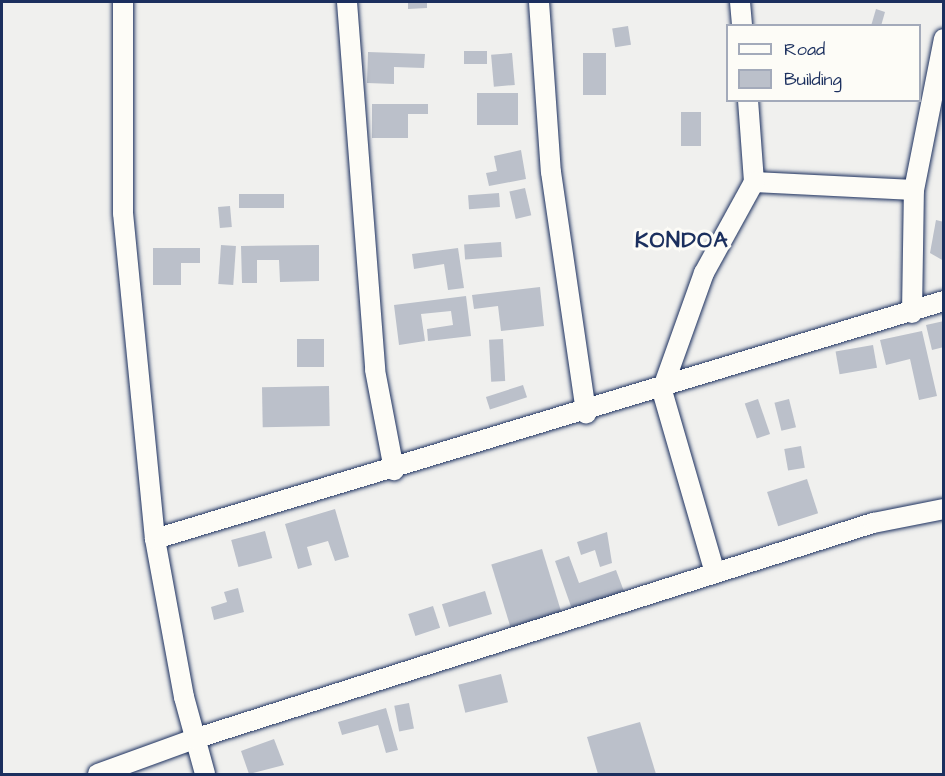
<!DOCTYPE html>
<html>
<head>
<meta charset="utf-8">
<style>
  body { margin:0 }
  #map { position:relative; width:945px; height:776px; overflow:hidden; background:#f0f0ee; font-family:"Architects Daughter",sans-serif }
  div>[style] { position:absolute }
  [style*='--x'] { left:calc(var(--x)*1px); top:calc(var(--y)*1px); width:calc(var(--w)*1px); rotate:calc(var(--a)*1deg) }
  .building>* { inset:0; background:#bbc0ca; transform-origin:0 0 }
  .roads { filter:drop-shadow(0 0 2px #1b2f5e) drop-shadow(0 0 2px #1b2f5e) }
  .street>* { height:20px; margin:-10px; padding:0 10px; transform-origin:10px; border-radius:10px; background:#fdfcf7 }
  span { translate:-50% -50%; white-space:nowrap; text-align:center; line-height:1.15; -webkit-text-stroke:6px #fdfcf7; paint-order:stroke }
  .district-label { font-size:22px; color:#1b2f5e; font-weight:700; letter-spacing:1.5px }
  .frame { position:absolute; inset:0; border:3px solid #1b2f5e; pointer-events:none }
  .legend { position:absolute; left:726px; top:24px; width:195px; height:78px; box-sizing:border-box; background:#fdfcf7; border:2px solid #a3aaba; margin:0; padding:8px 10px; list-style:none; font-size:18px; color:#1b2f5e }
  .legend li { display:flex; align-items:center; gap:12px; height:30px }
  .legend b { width:30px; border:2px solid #a3aaba }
</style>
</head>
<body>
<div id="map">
  <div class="building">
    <i style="clip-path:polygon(408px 2px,427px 2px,427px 8px,408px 9px)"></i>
    <i style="clip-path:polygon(876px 9px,885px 12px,881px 26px,871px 26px)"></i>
    <i style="left:628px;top:26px;width:19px;height:16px;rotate:81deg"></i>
    <i style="left:464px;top:51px;width:23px;height:13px"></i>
    <i style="clip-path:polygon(368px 52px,425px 54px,424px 68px,394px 67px,394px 84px,367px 83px)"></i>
    <i style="left:512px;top:53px;width:32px;height:21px;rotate:85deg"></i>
    <i style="left:583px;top:53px;width:23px;height:42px"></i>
    <i style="left:477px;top:93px;width:41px;height:32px"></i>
    <i style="clip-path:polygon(372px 104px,428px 104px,428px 114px,408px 114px,408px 138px,372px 138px)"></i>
    <i style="left:681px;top:112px;width:20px;height:34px"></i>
    <i style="clip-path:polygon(521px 150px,526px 179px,489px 186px,486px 173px,497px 171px,494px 156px)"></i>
    <i style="left:525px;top:188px;width:28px;height:16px;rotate:77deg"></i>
    <i style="left:499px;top:193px;width:14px;height:31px;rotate:86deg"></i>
    <i style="left:239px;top:194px;width:45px;height:14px"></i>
    <i style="left:230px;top:206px;width:21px;height:12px;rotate:85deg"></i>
    <i style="clip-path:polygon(936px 220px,944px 222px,944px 261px,930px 253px)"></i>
    <i style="left:501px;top:242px;width:15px;height:37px;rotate:86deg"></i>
    <i style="left:221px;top:245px;width:15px;height:39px;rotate:4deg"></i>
    <i style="clip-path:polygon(319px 245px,319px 281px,280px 282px,279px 260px,257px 260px,257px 283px,242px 283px,241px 246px)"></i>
    <i style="clip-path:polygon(153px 248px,200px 248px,200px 263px,181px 263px,181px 285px,153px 285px)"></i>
    <i style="clip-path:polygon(458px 248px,464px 288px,448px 290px,444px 264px,414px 269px,412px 254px)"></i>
    <i style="clip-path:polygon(540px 287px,544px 326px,501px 331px,498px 306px,474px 309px,472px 295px)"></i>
    <i style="clip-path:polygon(466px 296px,471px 336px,428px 341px,427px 329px,453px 325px,451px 311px,421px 314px,425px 341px,399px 345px,394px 305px)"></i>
    <i style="clip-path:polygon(944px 321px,944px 347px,932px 350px,926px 325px)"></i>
    <i style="clip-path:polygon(922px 331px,937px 396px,919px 400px,910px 359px,886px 365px,880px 340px)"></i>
    <i style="left:297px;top:339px;width:27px;height:28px"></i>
    <i style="left:503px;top:339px;width:42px;height:14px;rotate:87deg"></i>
    <i style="left:873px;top:345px;width:23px;height:38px;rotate:80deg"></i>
    <i style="left:523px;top:385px;width:13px;height:39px;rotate:72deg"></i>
    <i style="left:329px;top:386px;width:40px;height:67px;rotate:89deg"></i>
    <i style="left:758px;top:399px;width:37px;height:14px;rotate:71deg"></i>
    <i style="left:789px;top:399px;width:29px;height:15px;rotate:76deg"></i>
    <i style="left:801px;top:446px;width:22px;height:17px;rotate:80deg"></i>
    <i style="left:807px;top:479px;width:36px;height:42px;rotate:72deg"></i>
    <i style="clip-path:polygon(335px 509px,349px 557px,335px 561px,328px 541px,307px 547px,312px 565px,298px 569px,285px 524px)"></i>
    <i style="left:265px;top:531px;width:28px;height:35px;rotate:75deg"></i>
    <i style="clip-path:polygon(607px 532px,612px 563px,600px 567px,595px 550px,581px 555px,577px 542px)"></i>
    <i style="left:542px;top:549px;width:66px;height:53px;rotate:73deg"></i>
    <i style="clip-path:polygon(569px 556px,579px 583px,616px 570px,625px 594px,573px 612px,555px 561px)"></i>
    <i style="clip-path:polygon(238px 588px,244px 612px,214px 620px,211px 607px,227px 602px,224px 592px)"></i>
    <i style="left:485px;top:591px;width:24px;height:45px;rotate:73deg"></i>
    <i style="left:433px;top:606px;width:23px;height:26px;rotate:72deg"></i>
    <i style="left:501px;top:674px;width:29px;height:44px;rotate:76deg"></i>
    <i style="left:409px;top:703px;width:26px;height:15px;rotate:79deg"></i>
    <i style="clip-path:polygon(386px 708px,398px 750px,386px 753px,378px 725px,342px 735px,338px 722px)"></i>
    <i style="clip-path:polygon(640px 722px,656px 774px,598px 774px,587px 737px)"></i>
    <i style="clip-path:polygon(274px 739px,284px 765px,249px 774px,241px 751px)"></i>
  </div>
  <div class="roads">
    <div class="street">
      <i style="--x:123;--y:2;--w:211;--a:90"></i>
      <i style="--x:123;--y:213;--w:328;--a:84.4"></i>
      <i style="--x:155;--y:539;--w:161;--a:79.6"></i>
      <i style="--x:184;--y:697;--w:80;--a:74.7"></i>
      <i style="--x:347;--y:2;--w:369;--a:85.6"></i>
      <i style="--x:375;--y:370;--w:102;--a:79.2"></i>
      <i style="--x:539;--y:2;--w:170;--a:86"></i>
      <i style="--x:551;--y:172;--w:244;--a:81.7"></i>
      <i style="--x:740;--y:2;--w:24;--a:85"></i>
      <i style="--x:748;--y:100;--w:82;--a:85.8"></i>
      <i style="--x:754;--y:182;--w:160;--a:2.9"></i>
      <i style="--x:914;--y:190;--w:154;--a:-78.8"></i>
      <i style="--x:912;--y:313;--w:123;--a:-89.1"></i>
      <i style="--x:155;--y:539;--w:824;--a:-16.79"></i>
      <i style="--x:715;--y:573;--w:191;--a:-106.2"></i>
      <i style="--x:662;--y:390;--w:124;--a:-70.3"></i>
      <i style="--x:704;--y:273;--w:104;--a:-61.2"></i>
      <i style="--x:98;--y:774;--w:102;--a:-20"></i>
      <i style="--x:194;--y:739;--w:713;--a:-17.65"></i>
      <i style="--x:873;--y:523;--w:72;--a:-11.2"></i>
    </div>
  </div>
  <div class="district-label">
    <span style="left:682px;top:241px">KONDOA</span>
  </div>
  <div class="frame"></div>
  <ul class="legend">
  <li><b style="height:8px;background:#fdfcf7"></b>Road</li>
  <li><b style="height:16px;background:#bbc0ca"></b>Building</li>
  </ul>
</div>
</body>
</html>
